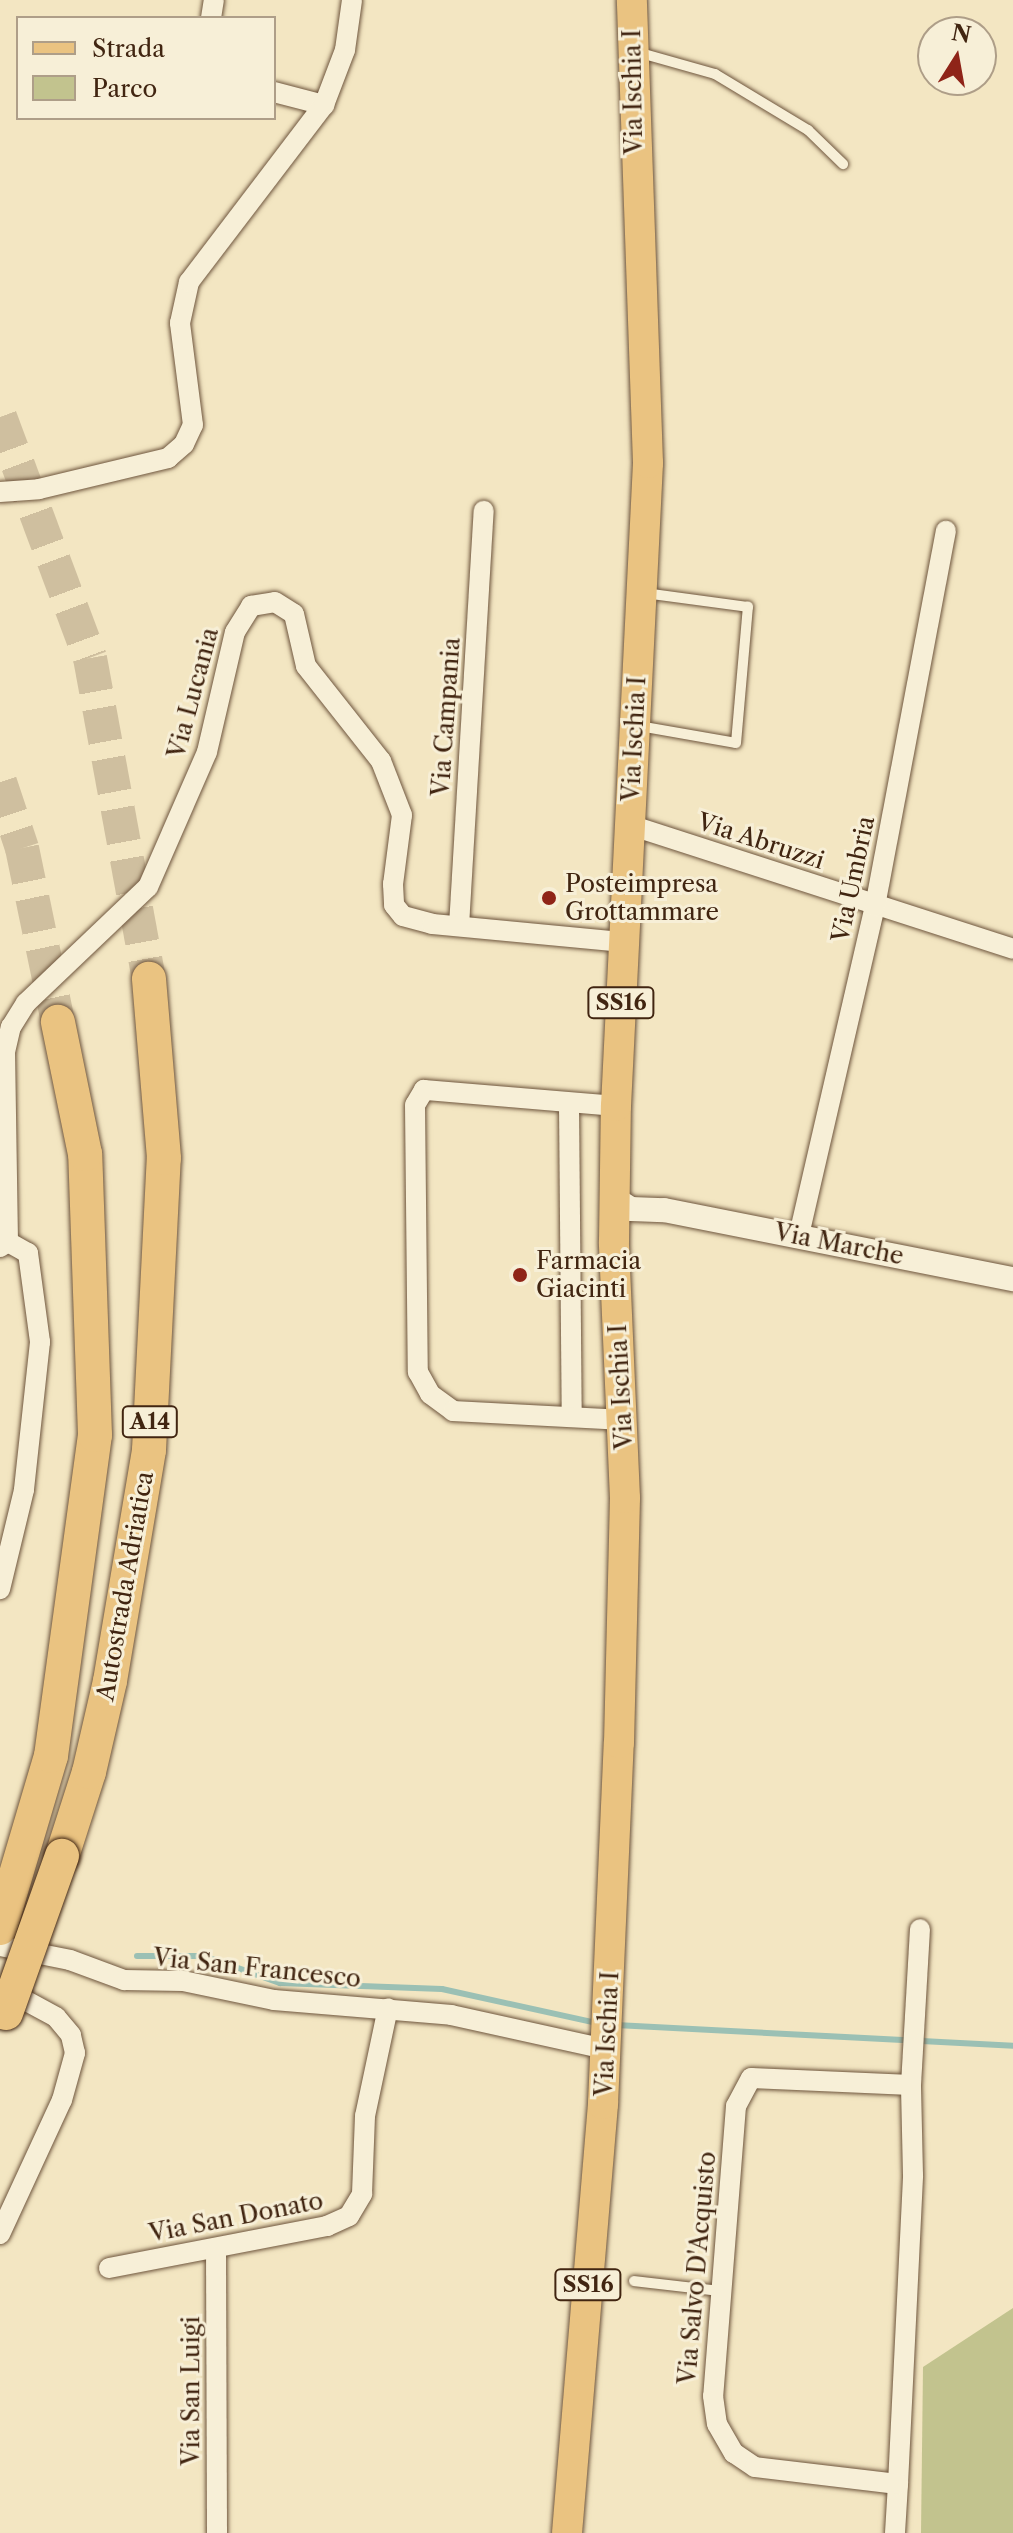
<!DOCTYPE html>
<html>
<head>
<meta charset="utf-8">
<style>
  body { margin:0 }
  #map { position:relative; width:1013px; height:2533px; overflow:hidden; background:#f3e6c2; font-family:"Libre Caslon Text",serif }
  div>[style] { position:absolute }
  [style*='--x'] { left:calc(var(--x)*1px); top:calc(var(--y)*1px); width:calc(var(--w)*1px); rotate:calc(var(--a)*1deg) }
  .green>* { inset:0; background:#c2c38e }
  .stream>* { height:6px; margin:-3px; padding:0 3px; transform-origin:3px; border-radius:3px; background:#9bc0b4 }
  .motorway-tunnel>* { height:34px; margin-top:-17px; transform-origin:0; background:repeating-linear-gradient(90deg,#cfbf9f 0 34px,transparent 0 51px) }
  .roads { filter:drop-shadow(0 0 2px #6e553d) drop-shadow(0 0 2px #6e553d) }
  .service>* { height:10px; margin:-5px; padding:0 5px; transform-origin:5px; border-radius:5px; background:#f7efd7 }
  .minor>* { height:20px; margin:-10px; padding:0 10px; transform-origin:10px; border-radius:10px; background:#f7efd7 }
  .tertiary>* { height:24px; margin:-12px; padding:0 12px; transform-origin:12px; border-radius:12px; background:#f7efd7 }
  .primary>* { height:30px; margin:-15px; padding:0 15px; transform-origin:15px; border-radius:15px; background:#eac381 }
  .motorway>* { height:34px; margin:-17px; padding:0 17px; transform-origin:17px; border-radius:17px; background:#eac381 }
  .bridges { filter:drop-shadow(0 0 2px #412511) drop-shadow(0 0 2px #412511) }
  .motorway-bridge>* { height:34px; margin:-17px; padding:0 17px; transform-origin:17px; border-radius:17px; background:#eac381 }
  .dots>* { width:22px; height:22px; translate:-50% -50%; box-sizing:border-box; border:4px solid #f7efd7; border-radius:50% }
  span { translate:-50% -50%; white-space:nowrap; text-align:center; line-height:1.15; -webkit-text-stroke:6px #f7efd7; paint-order:stroke }
  .shield-label span { padding:2px 6px; background:#f7efd7; border:2px solid; border-radius:6px; -webkit-text-stroke-width:0 }
  .shield-label { font-size:22px; color:#412511; font-weight:700 }
  .street-label { font-size:24px; color:#412511 }
  .poi-label { font-size:24px; color:#412511 }
  .left { translate:0 -50%; text-align:left }
  .legend { position:absolute; left:16px; top:16px; width:260px; height:104px; box-sizing:border-box; background:#f7efd7; border:2px solid #ae9e88; margin:0; padding:10px 14px; list-style:none; font-size:24px; color:#412511 }
  .legend li { display:flex; align-items:center; gap:16px; height:40px }
  .legend b { width:40px; border:2px solid #ae9e88 }
  .north { position:absolute; left:917px; top:16px; width:80px; height:80px; box-sizing:border-box; background:#f7efd7; border:2px solid #ae9e88; border-radius:50%; rotate:11deg; font-size:22px; font-weight:700; line-height:32px; text-align:center; color:#412511 }
  .north::after { content:''; display:block; margin:auto; width:28px; height:36px; background:#8f2418; clip-path:polygon(50% 0,100% 100%,50% 72%,0 100%) }
</style>
</head>
<body>
<div id="map">
  <div class="green">
    <i style="clip-path:polygon(1013px 2308px,1013px 2533px,921px 2533px,923px 2367px)"></i>
  </div>
  <div class="stream">
    <i style="--x:137;--y:1956;--w:67;--a:0"></i>
    <i style="--x:204;--y:1956;--w:81;--a:19.6"></i>
    <i style="--x:280;--y:1983;--w:162;--a:2.1"></i>
    <i style="--x:442;--y:1989;--w:159;--a:12.4"></i>
    <i style="--x:616;--y:2025;--w:398;--a:3"></i>
  </div>
  <div class="motorway-tunnel">
    <i style="--x:0;--y:417;--w:257;--a:69.5"></i>
    <i style="--x:90;--y:658;--w:326;--a:79.6"></i>
    <i style="--x:0;--y:782;--w:70;--a:71.6"></i>
    <i style="--x:22;--y:848;--w:178;--a:78.3"></i>
  </div>
  <div class="roads">
    <div class="service">
      <i style="--x:637;--y:52;--w:81;--a:15.8"></i>
      <i style="--x:715;--y:74;--w:109;--a:31.1"></i>
      <i style="--x:808;--y:130;--w:49;--a:44.2"></i>
      <i style="--x:639;--y:726;--w:98;--a:9.9"></i>
      <i style="--x:736;--y:743;--w:137;--a:-85"></i>
      <i style="--x:748;--y:607;--w:105;--a:-172.3"></i>
      <i style="--x:634;--y:2281;--w:88;--a:6.6"></i>
    </div>
    <div class="minor">
      <i style="--x:211;--y:18;--w:18;--a:-81"></i>
      <i style="--x:274;--y:92;--w:52;--a:14.6"></i>
      <i style="--x:0;--y:492;--w:39;--a:-4"></i>
      <i style="--x:39;--y:489;--w:133;--a:-13.5"></i>
      <i style="--x:168;--y:458;--w:21;--a:-41"></i>
      <i style="--x:184;--y:444;--w:21;--a:-65"></i>
      <i style="--x:193;--y:425;--w:103;--a:-97.3"></i>
      <i style="--x:180;--y:323;--w:42;--a:-77.6"></i>
      <i style="--x:189;--y:282;--w:223;--a:-52.7"></i>
      <i style="--x:324;--y:105;--w:59;--a:-69.1"></i>
      <i style="--x:345;--y:50;--w:50;--a:-82"></i>
      <i style="--x:630;--y:825;--w:403;--a:17.9"></i>
      <i style="--x:459;--y:926;--w:416;--a:-86.6"></i>
      <i style="--x:569;--y:1103;--w:314;--a:89.5"></i>
      <i style="--x:616;--y:1106;--w:193;--a:-175.2"></i>
      <i style="--x:424;--y:1090;--w:17;--a:121"></i>
      <i style="--x:415;--y:1105;--w:267;--a:89.4"></i>
      <i style="--x:418;--y:1372;--w:25;--a:61"></i>
      <i style="--x:430;--y:1394;--w:29;--a:36"></i>
      <i style="--x:453;--y:1411;--w:171;--a:3"></i>
      <i style="--x:799;--y:1235;--w:338;--a:-77"></i>
      <i style="--x:875;--y:906;--w:382;--a:-79.3"></i>
      <i style="--x:8;--y:1242;--w:190;--a:-90.9"></i>
      <i style="--x:5;--y:1052;--w:26;--a:-77"></i>
      <i style="--x:11;--y:1027;--w:28;--a:-58"></i>
      <i style="--x:26;--y:1003;--w:168;--a:-43.6"></i>
      <i style="--x:148;--y:887;--w:147;--a:-66.4"></i>
      <i style="--x:207;--y:752;--w:123;--a:-76.9"></i>
      <i style="--x:235;--y:632;--w:31;--a:-58"></i>
      <i style="--x:251;--y:606;--w:24;--a:-9"></i>
      <i style="--x:275;--y:602;--w:22;--a:32"></i>
      <i style="--x:294;--y:614;--w:53;--a:77"></i>
      <i style="--x:306;--y:666;--w:121;--a:51.7"></i>
      <i style="--x:381;--y:761;--w:58;--a:68.7"></i>
      <i style="--x:402;--y:815;--w:70;--a:97.4"></i>
      <i style="--x:393;--y:884;--w:21;--a:87"></i>
      <i style="--x:394;--y:905;--w:14;--a:51"></i>
      <i style="--x:403;--y:916;--w:30;--a:15"></i>
      <i style="--x:432;--y:924;--w:193;--a:5.4"></i>
      <i style="--x:0;--y:1247;--w:9;--a:-32"></i>
      <i style="--x:8;--y:1242;--w:23;--a:29"></i>
      <i style="--x:28;--y:1253;--w:90;--a:82.3"></i>
      <i style="--x:40;--y:1342;--w:149;--a:96.2"></i>
      <i style="--x:24;--y:1490;--w:102;--a:103.6"></i>
      <i style="--x:0;--y:1946;--w:71;--a:11.3"></i>
      <i style="--x:70;--y:1960;--w:58;--a:20.3"></i>
      <i style="--x:124;--y:1980;--w:59;--a:1"></i>
      <i style="--x:183;--y:1981;--w:93;--a:11.8"></i>
      <i style="--x:274;--y:2000;--w:178;--a:4.8"></i>
      <i style="--x:451;--y:2015;--w:159;--a:12.4"></i>
      <i style="--x:911;--y:2085;--w:156;--a:-86.7"></i>
      <i style="--x:0;--y:2234;--w:148;--a:-65.2"></i>
      <i style="--x:62;--y:2100;--w:49;--a:-74.5"></i>
      <i style="--x:75;--y:2053;--w:18;--a:-103"></i>
      <i style="--x:71;--y:2035;--w:23;--a:-130"></i>
      <i style="--x:56;--y:2017;--w:57;--a:-151.6"></i>
      <i style="--x:216;--y:2248;--w:285;--a:89.8"></i>
      <i style="--x:109;--y:2268;--w:222;--a:-10.9"></i>
      <i style="--x:327;--y:2226;--w:24;--a:-24"></i>
      <i style="--x:349;--y:2216;--w:26;--a:-59"></i>
      <i style="--x:362;--y:2194;--w:78;--a:-87.8"></i>
      <i style="--x:365;--y:2116;--w:110;--a:-78"></i>
      <i style="--x:895;--y:2533;--w:49;--a:-86.5"></i>
      <i style="--x:898;--y:2484;--w:309;--a:-87.2"></i>
      <i style="--x:913;--y:2175;--w:90;--a:-91.3"></i>
      <i style="--x:911;--y:2085;--w:160;--a:-177.5"></i>
      <i style="--x:751;--y:2078;--w:32;--a:118"></i>
      <i style="--x:736;--y:2106;--w:291;--a:94.5"></i>
      <i style="--x:713;--y:2396;--w:28;--a:82"></i>
      <i style="--x:717;--y:2424;--w:34;--a:60"></i>
      <i style="--x:734;--y:2453;--w:25;--a:34"></i>
      <i style="--x:755;--y:2467;--w:144;--a:6.8"></i>
    </div>
    <div class="tertiary">
      <i style="--x:615;--y:1199;--w:19;--a:32"></i>
      <i style="--x:631;--y:1209;--w:33;--a:2"></i>
      <i style="--x:664;--y:1210;--w:356;--a:11.2"></i>
    </div>
    <div class="primary">
      <i style="--x:567;--y:2533;--w:431;--a:-85.2"></i>
      <i style="--x:603;--y:2104;--w:361;--a:-87.5"></i>
      <i style="--x:619;--y:1743;--w:245;--a:-88.6"></i>
      <i style="--x:625;--y:1498;--w:256;--a:-92.5"></i>
      <i style="--x:614;--y:1242;--w:136;--a:-89.2"></i>
      <i style="--x:616;--y:1106;--w:644;--a:-87.15"></i>
      <i style="--x:648;--y:463;--w:463;--a:-92"></i>
    </div>
    <div class="motorway">
      <i style="--x:62;--y:1856;--w:88;--a:-72.2"></i>
      <i style="--x:89;--y:1772;--w:93;--a:-77"></i>
      <i style="--x:110;--y:1681;--w:234;--a:-80.4"></i>
      <i style="--x:149;--y:1450;--w:292;--a:-87.1"></i>
      <i style="--x:164;--y:1158;--w:180;--a:-94.8"></i>
      <i style="--x:0;--y:1928;--w:179;--a:-73.5"></i>
      <i style="--x:51;--y:1756;--w:324;--a:-82.2"></i>
      <i style="--x:95;--y:1435;--w:281;--a:-92"></i>
      <i style="--x:85;--y:1154;--w:135;--a:-101.6"></i>
    </div>
  </div>
  <div class="bridges">
    <div class="motorway-bridge">
      <i style="--x:6;--y:2013;--w:167;--a:-70.4"></i>
    </div>
  </div>
  <div class="dots">
    <i style="left:549px;top:898px;background:#8f2418"></i>
    <i style="left:520px;top:1275px;background:#8f2418"></i>
  </div>
  <div class="shield-label">
    <span style="left:621px;top:1003px">SS16</span>
    <span style="left:150px;top:1422px">A14</span>
    <span style="left:588px;top:2285px">SS16</span>
  </div>
  <div class="street-label">
    <span style="left:633px;top:92px;rotate:-91deg">Via Ischia I</span>
    <span style="left:193px;top:693px;rotate:-75deg">Via Lucania</span>
    <span style="left:446px;top:717px;rotate:-86deg">Via Campania</span>
    <span style="left:634px;top:739px;rotate:-87deg">Via Ischia I</span>
    <span style="left:761px;top:841px;rotate:18deg">Via Abruzzi</span>
    <span style="left:853px;top:879px;rotate:-78deg">Via Umbria</span>
    <span style="left:839px;top:1244px;rotate:11deg">Via Marche</span>
    <span style="left:621px;top:1387px;rotate:-93deg">Via Ischia I</span>
    <span style="left:125px;top:1586px;rotate:-80deg">Autostrada Adriatica</span>
    <span style="left:257px;top:1968px;rotate:6deg">Via San Francesco</span>
    <span style="left:607px;top:2034px;rotate:-87deg">Via Ischia I</span>
    <span style="left:236px;top:2217px;rotate:-11deg">Via San Donato</span>
    <span style="left:697px;top:2268px;rotate:-85deg">Via Salvo D'Acquisto</span>
    <span style="left:191px;top:2391px;rotate:-90deg">Via San Luigi</span>
  </div>
  <div class="poi-label">
    <span class="left" style="left:565px;top:898px">Posteimpresa<br>Grottammare</span>
    <span class="left" style="left:536px;top:1275px">Farmacia<br>Giacinti</span>
  </div>
  <ul class="legend">
  <li><b style="height:10px;background:#eac381"></b>Strada</li>
  <li><b style="height:22px;background:#c2c38e"></b>Parco</li>
  </ul>
  <div class="north">N</div>
</div>
</body>
</html>
